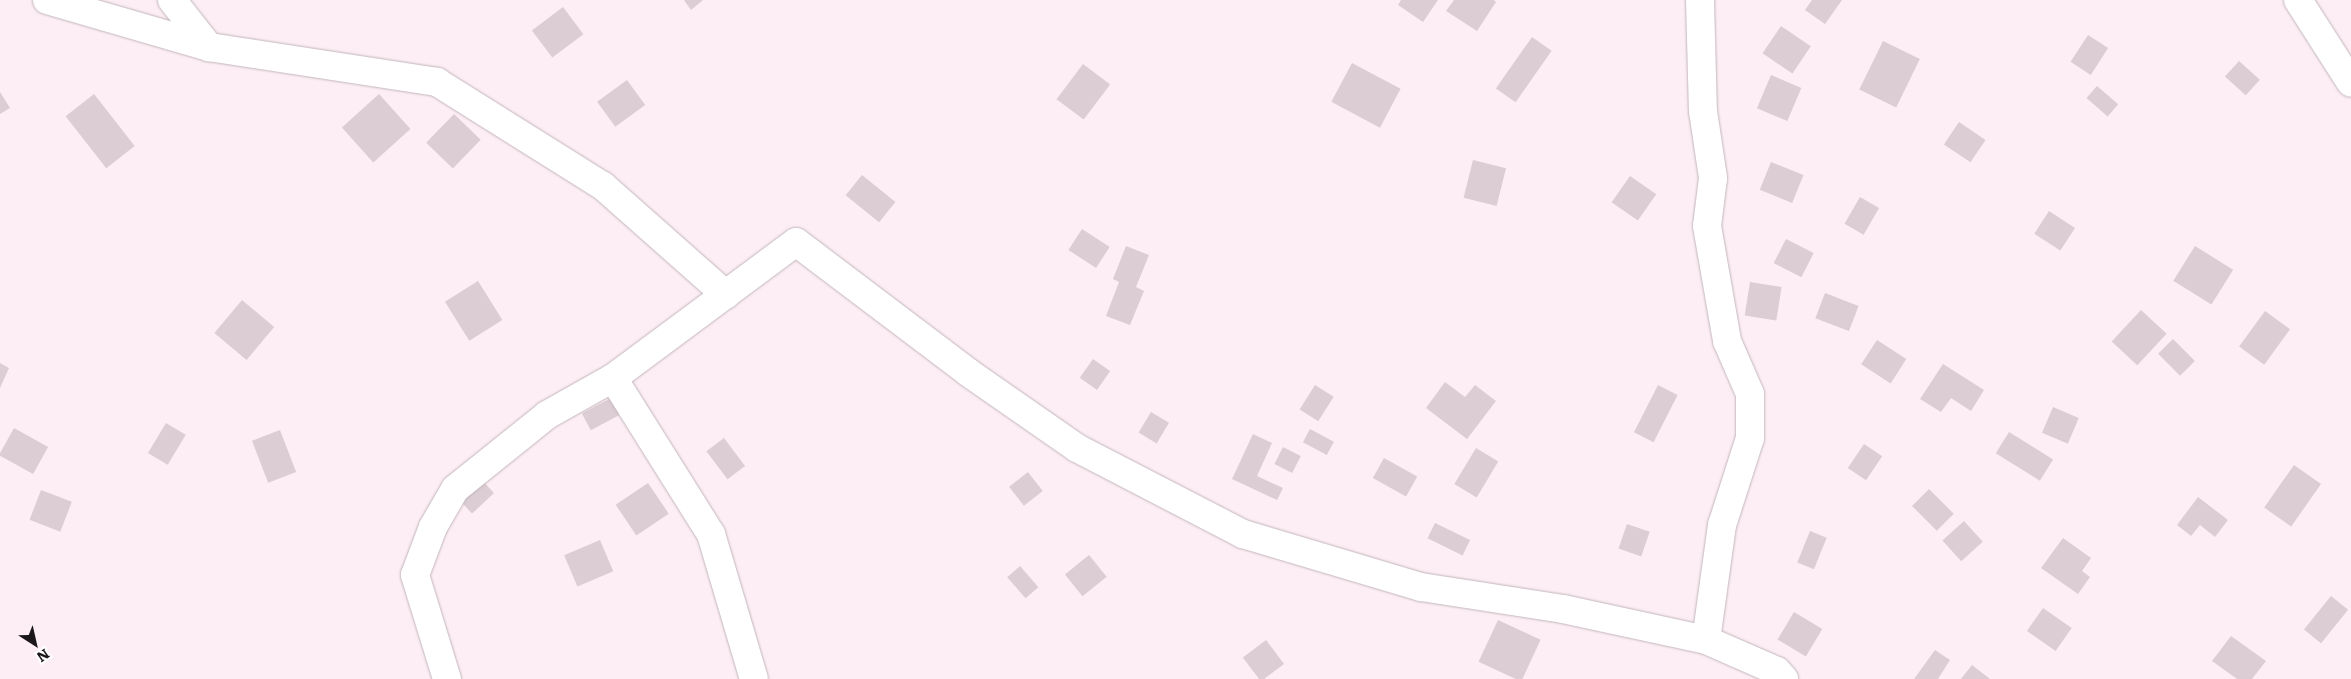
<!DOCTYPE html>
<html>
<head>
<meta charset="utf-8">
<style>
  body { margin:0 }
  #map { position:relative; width:2351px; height:679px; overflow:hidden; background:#fceef4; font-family:Literata,serif }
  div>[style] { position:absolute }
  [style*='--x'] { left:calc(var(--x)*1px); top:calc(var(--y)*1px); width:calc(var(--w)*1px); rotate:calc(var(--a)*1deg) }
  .building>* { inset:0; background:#dbcdd3; transform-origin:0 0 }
  .roads { filter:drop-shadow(0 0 1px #c3b5bc) drop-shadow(0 0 1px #c3b5bc) }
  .minor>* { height:28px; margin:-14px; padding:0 14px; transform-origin:14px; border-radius:14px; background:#fff }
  span { translate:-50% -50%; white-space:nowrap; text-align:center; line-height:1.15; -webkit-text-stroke:4px #fff; paint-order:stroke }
  .north { position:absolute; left:10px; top:619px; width:50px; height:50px; -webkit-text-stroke:4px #fff; paint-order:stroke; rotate:145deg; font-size:14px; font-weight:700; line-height:20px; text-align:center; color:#1b1619 }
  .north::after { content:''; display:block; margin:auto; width:18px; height:22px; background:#1b1619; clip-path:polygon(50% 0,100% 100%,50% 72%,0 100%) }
</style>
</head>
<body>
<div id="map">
  <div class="building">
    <i style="clip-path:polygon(684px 0,703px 0,691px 10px)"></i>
    <i style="clip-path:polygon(1401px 0,1438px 0,1423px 22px,1398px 5px)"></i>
    <i style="clip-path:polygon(1454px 0,1494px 0,1496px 2px,1477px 31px,1446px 11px)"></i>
    <i style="clip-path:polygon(1812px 0,1842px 0,1825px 24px,1805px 10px)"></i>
    <i style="left:563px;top:7px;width:34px;height:39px;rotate:53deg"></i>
    <i style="left:1781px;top:26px;width:36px;height:33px;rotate:34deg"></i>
    <i style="left:2088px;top:35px;width:24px;height:32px;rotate:33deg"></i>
    <i style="left:1532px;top:37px;width:24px;height:63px;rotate:35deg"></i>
    <i style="left:1883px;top:41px;width:41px;height:54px;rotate:26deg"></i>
    <i style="left:2239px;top:61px;width:28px;height:21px;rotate:42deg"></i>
    <i style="left:1352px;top:63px;width:55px;height:44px;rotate:28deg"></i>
    <i style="left:1083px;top:64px;width:34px;height:44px;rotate:37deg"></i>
    <i style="left:1771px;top:75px;width:33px;height:36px;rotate:23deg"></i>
    <i style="left:627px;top:80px;width:31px;height:37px;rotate:54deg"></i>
    <i style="left:2097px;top:86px;width:28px;height:16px;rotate:41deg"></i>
    <i style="clip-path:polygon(0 92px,10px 108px,0 114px)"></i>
    <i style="left:94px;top:94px;width:66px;height:36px;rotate:52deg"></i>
    <i style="left:379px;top:94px;width:47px;height:50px;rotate:48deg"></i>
    <i style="left:454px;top:114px;width:37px;height:40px;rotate:44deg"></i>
    <i style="left:1959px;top:122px;width:32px;height:27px;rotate:34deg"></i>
    <i style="left:1473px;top:160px;width:34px;height:39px;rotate:14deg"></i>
    <i style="left:1771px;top:162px;width:35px;height:30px;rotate:22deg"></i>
    <i style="left:862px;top:175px;width:43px;height:26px;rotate:39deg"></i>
    <i style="left:1630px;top:176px;width:32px;height:32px;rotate:35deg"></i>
    <i style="left:1860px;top:197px;width:22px;height:31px;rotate:30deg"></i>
    <i style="left:2049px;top:211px;width:31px;height:27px;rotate:33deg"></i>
    <i style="left:1082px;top:229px;width:33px;height:25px;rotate:33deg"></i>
    <i style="left:1786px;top:239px;width:31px;height:27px;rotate:27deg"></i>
    <i style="clip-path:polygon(1126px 246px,1149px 255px,1136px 287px,1144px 291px,1130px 325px,1106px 316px,1119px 282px,1113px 279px)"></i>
    <i style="left:2195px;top:246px;width:45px;height:41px;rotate:32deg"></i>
    <i style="left:478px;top:281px;width:46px;height:39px;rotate:58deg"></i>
    <i style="left:1750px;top:282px;width:32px;height:34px;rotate:9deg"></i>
    <i style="left:1825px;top:293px;width:36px;height:27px;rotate:21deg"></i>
    <i style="left:242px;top:300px;width:42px;height:43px;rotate:40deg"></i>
    <i style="left:2141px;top:310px;width:35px;height:43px;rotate:43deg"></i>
    <i style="left:2265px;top:311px;width:31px;height:44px;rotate:36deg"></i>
    <i style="left:2173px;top:339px;width:31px;height:21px;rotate:45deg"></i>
    <i style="left:1877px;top:340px;width:35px;height:29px;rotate:33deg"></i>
    <i style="left:1093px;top:359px;width:21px;height:23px;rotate:35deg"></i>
    <i style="clip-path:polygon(0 363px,9px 368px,0 388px)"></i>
    <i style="clip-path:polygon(1943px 364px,1984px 390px,1971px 411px,1951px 398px,1941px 412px,1920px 399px)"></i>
    <i style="clip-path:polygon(1445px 382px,1465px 397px,1475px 385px,1496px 401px,1467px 439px,1426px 408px)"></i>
    <i style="left:1315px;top:385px;width:22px;height:29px;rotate:32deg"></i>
    <i style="left:1658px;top:385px;width:22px;height:53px;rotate:27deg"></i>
    <i style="left:611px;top:398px;width:19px;height:33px;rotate:62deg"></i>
    <i style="left:2053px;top:407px;width:28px;height:28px;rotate:23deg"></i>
    <i style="left:1151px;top:412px;width:21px;height:24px;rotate:31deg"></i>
    <i style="left:166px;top:423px;width:23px;height:35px;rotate:31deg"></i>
    <i style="left:14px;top:428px;width:39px;height:31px;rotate:29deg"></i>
    <i style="left:1310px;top:429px;width:27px;height:15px;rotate:28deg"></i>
    <i style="left:280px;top:430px;width:45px;height:30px;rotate:69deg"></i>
    <i style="left:2009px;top:432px;width:52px;height:25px;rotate:32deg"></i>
    <i style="clip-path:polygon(1253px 434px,1272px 443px,1257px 476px,1283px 488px,1277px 500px,1232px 479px)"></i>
    <i style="left:724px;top:438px;width:35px;height:22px;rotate:53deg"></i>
    <i style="left:1864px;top:444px;width:22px;height:29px;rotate:34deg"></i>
    <i style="left:1283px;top:447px;width:20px;height:19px;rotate:27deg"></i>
    <i style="left:1476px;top:448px;width:26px;height:42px;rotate:31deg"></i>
    <i style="left:1384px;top:458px;width:38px;height:23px;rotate:29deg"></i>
    <i style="left:2294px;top:465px;width:33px;height:52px;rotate:35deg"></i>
    <i style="left:1028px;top:472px;width:24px;height:24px;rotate:52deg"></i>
    <i style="left:479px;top:477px;width:22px;height:30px;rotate:47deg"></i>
    <i style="left:648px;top:483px;width:37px;height:39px;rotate:56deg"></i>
    <i style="left:1929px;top:489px;width:35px;height:24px;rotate:45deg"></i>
    <i style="left:41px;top:490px;width:33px;height:32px;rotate:21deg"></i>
    <i style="clip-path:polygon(2198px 497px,2228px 520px,2215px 537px,2200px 525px,2191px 536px,2177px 525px)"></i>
    <i style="left:1964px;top:521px;width:28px;height:29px;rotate:48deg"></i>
    <i style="left:1435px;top:523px;width:39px;height:17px;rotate:26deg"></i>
    <i style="left:1627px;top:524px;width:24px;height:26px;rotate:19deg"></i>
    <i style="left:1810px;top:531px;width:18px;height:34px;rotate:22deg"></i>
    <i style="clip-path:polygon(2063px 538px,2091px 558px,2082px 571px,2090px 577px,2078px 594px,2041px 568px)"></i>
    <i style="left:600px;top:540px;width:34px;height:39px;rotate:67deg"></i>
    <i style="left:1089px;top:555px;width:28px;height:31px;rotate:51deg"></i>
    <i style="left:1020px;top:566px;width:28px;height:17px;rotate:49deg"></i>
    <i style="left:2331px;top:596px;width:22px;height:43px;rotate:39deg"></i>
    <i style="left:2043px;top:608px;width:35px;height:28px;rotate:35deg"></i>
    <i style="left:1794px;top:612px;width:33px;height:32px;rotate:31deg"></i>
    <i style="left:1498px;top:620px;width:47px;height:46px;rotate:25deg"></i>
    <i style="clip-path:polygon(2231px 636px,2266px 661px,2252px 679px,2237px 679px,2212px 661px)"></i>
    <i style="left:1266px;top:640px;width:30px;height:29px;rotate:53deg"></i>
    <i style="clip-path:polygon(1935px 650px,1950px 660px,1938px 679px,1914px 679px)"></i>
    <i style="clip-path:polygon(1972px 665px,1990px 679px,1961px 679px)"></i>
  </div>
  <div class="roads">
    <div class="minor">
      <i style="--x:47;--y:0;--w:169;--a:16.2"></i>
      <i style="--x:209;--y:47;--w:231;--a:8.7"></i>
      <i style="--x:437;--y:82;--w:196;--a:32.1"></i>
      <i style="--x:603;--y:186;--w:164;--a:41.5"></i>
      <i style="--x:172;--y:0;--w:60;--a:51.8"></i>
      <i style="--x:1700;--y:0;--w:111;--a:88.5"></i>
      <i style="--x:1703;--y:111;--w:68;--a:81.5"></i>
      <i style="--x:1713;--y:178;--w:48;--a:97.1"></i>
      <i style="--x:1707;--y:226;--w:117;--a:80.1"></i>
      <i style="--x:1727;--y:341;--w:58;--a:66.5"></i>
      <i style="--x:1750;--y:394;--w:44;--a:90"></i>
      <i style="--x:1750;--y:438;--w:91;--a:107.8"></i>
      <i style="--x:1722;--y:525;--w:116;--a:97.9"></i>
      <i style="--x:2298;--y:0;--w:98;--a:57.4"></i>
      <i style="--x:613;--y:378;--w:184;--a:57.9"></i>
      <i style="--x:711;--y:534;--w:151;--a:73.5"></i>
      <i style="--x:447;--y:679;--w:109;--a:-107.1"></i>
      <i style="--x:415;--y:575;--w:51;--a:-69.4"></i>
      <i style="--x:433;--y:527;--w:44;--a:-59.9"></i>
      <i style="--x:455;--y:489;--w:118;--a:-38.8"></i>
      <i style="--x:547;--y:415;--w:76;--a:-29.3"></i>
      <i style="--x:613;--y:378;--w:228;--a:-36.6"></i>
      <i style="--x:796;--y:242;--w:217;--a:37.1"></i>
      <i style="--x:969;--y:373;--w:131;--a:34.8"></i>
      <i style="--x:1077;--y:448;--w:187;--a:27.4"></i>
      <i style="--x:1243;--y:534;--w:186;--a:16.6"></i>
      <i style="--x:1421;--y:587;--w:144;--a:8.8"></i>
      <i style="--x:1563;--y:609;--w:146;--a:12.2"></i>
      <i style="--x:1706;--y:640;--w:77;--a:23.6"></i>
      <i style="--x:1777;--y:671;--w:11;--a:49"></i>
    </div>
  </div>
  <div class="north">N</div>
</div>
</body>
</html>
